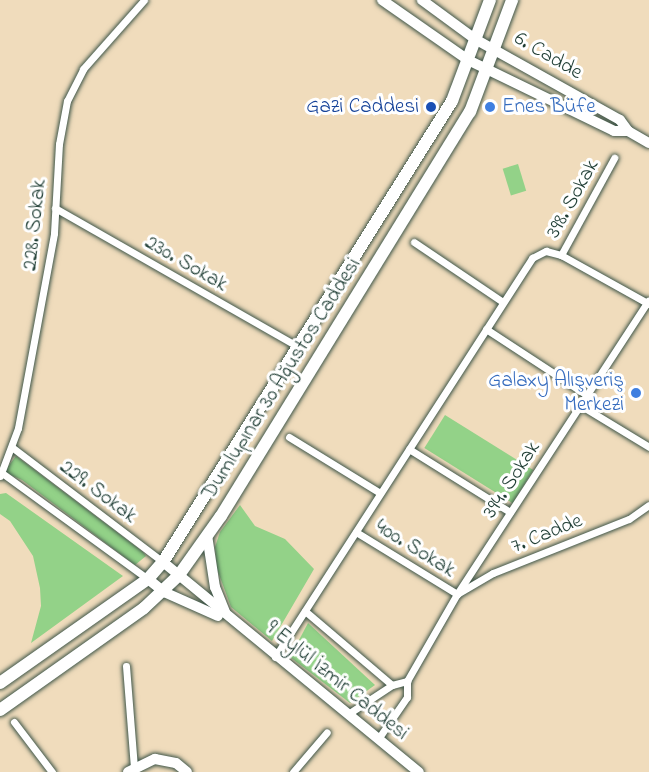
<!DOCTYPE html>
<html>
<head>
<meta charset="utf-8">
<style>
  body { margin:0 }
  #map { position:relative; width:649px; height:772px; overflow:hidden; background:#f0dcbc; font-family:"Indie Flower",sans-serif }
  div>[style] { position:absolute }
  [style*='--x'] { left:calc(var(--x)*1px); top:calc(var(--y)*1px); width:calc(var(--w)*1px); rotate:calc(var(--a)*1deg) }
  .green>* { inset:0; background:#93d288; transform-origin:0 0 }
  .roads { filter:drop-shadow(0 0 2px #3e5548) drop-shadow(0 0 2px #3e5548) }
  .street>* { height:7px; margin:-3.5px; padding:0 3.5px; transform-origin:3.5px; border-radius:3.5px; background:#fff }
  .secondary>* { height:10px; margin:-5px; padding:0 5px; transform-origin:5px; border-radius:5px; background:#fff }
  .primary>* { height:12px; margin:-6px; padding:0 6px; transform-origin:6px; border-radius:6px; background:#fff }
  .dots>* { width:16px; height:16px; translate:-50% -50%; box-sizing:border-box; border:3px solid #fff; border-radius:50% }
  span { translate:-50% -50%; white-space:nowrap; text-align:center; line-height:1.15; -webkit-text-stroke:6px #fff; paint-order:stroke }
  .street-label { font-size:21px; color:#1f3d34 }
  .transit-label { font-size:21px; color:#164399 }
  .right { translate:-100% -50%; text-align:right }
  .shop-label { font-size:21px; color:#366cbe }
  .left { translate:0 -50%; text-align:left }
</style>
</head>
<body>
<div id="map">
  <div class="green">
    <i style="left:518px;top:164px;width:28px;height:16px;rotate:73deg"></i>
    <i style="left:445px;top:415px;width:104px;height:39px;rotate:32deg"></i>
    <i style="clip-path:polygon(16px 456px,143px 552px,146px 556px,135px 565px,22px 480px,4px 472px)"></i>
    <i style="clip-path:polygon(6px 493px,123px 576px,31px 643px,41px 606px,40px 588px,33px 556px,10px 521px,0 514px,0 494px)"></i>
    <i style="clip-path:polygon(240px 505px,255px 526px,285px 539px,314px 569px,272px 641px,231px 607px,217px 569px,215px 547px,220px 532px)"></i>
    <i style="clip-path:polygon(308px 623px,375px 685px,350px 703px,290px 657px)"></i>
  </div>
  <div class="roads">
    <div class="street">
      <i style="--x:55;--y:208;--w:282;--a:29.7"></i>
      <i style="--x:414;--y:242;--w:107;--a:34"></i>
      <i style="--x:561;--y:255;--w:111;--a:-61.3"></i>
      <i style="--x:486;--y:329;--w:121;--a:33.2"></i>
      <i style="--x:580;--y:405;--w:81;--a:31.3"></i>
      <i style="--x:289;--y:437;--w:107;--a:31.6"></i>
      <i style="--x:13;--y:448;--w:188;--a:37.2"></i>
      <i style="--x:409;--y:449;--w:119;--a:32"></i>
      <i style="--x:2;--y:473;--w:180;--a:36"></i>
      <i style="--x:0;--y:476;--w:51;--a:-69.4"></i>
      <i style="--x:18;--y:428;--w:198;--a:-79.5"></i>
      <i style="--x:54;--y:233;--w:89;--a:-86.8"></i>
      <i style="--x:59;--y:144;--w:44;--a:-79.5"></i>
      <i style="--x:67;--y:101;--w:36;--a:-63"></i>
      <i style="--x:83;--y:69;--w:92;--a:-48.5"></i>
      <i style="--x:356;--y:532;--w:119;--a:31.5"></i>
      <i style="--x:457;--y:594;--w:42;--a:-30.3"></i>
      <i style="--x:493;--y:573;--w:146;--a:-21.7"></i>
      <i style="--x:629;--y:519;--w:24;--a:-35"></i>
      <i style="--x:305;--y:611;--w:114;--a:40.4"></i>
      <i style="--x:275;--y:657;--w:475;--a:-57.2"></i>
      <i style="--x:532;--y:258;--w:16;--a:-27"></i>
      <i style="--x:546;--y:251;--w:16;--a:15"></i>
      <i style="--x:561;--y:255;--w:101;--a:29.1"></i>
      <i style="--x:126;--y:666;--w:102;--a:85.5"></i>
      <i style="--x:407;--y:681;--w:100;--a:-60.1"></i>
      <i style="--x:457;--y:594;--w:350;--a:-56.9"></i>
      <i style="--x:348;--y:714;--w:53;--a:-33.4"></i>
      <i style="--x:392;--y:685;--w:16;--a:-15"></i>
      <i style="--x:407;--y:681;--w:16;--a:90"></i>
      <i style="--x:407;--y:697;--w:51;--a:124.6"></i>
      <i style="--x:14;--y:722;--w:63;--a:52.8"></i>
      <i style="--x:293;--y:772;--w:52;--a:-49.6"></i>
    </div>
    <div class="secondary">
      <i style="--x:382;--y:0;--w:105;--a:34.9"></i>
      <i style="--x:468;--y:60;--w:162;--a:25.9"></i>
      <i style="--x:614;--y:131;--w:14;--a:0"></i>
      <i style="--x:628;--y:131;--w:14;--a:-126"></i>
      <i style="--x:620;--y:120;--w:166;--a:-150.8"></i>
      <i style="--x:475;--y:39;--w:66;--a:-143.7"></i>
      <i style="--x:628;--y:131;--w:24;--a:30"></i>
      <i style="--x:207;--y:535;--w:53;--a:81.3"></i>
      <i style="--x:215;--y:587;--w:27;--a:68"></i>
      <i style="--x:163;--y:562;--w:331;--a:39.4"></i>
      <i style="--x:148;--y:579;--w:21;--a:39"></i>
      <i style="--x:164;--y:592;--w:59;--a:24"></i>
      <i style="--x:128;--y:772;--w:30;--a:-26"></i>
      <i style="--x:155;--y:759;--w:21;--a:11"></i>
      <i style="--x:176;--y:763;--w:14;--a:39"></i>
    </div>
    <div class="primary">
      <i style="--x:0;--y:683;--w:181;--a:-35.1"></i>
      <i style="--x:148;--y:579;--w:23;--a:-49"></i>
      <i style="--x:163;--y:562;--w:544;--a:-57.92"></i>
      <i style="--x:452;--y:101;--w:108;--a:-69.4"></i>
      <i style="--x:0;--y:710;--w:176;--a:-35.3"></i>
      <i style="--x:144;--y:608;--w:48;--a:-43.3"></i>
      <i style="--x:179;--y:575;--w:72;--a:-54.6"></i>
      <i style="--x:221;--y:516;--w:475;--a:-58.4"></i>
      <i style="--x:470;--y:112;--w:120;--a:-69.4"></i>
    </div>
  </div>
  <div class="dots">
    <i style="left:431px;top:107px;background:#1a4fb4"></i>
    <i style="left:490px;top:107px;background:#3f7fe0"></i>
    <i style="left:636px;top:393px;background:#3f7fe0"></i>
  </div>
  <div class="street-label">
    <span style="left:548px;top:56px;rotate:30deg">6. Cadde</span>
    <span style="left:573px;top:199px;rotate:-61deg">398. Sokak</span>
    <span style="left:35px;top:225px;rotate:-84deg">228. Sokak</span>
    <span style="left:186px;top:264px;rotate:30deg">230. Sokak</span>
    <span style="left:282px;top:379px;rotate:-58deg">Dumlupınar 30 Ağustos Caddesi</span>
    <span style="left:512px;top:480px;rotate:-57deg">394. Sokak</span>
    <span style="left:98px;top:492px;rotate:37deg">229. Sokak</span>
    <span style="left:547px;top:534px;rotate:-22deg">7. Cadde</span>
    <span style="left:415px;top:549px;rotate:32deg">400. Sokak</span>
    <span style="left:337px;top:681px;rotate:39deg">9 Eylül İzmir Caddesi</span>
  </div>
  <div class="transit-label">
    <span class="right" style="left:419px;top:107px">Gazi Caddesi</span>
  </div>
  <div class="shop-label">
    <span class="left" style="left:502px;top:107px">Enes Büfe</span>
    <span class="right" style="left:624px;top:393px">Galaxy Alışveriş<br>Merkezi</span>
  </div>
</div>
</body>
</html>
